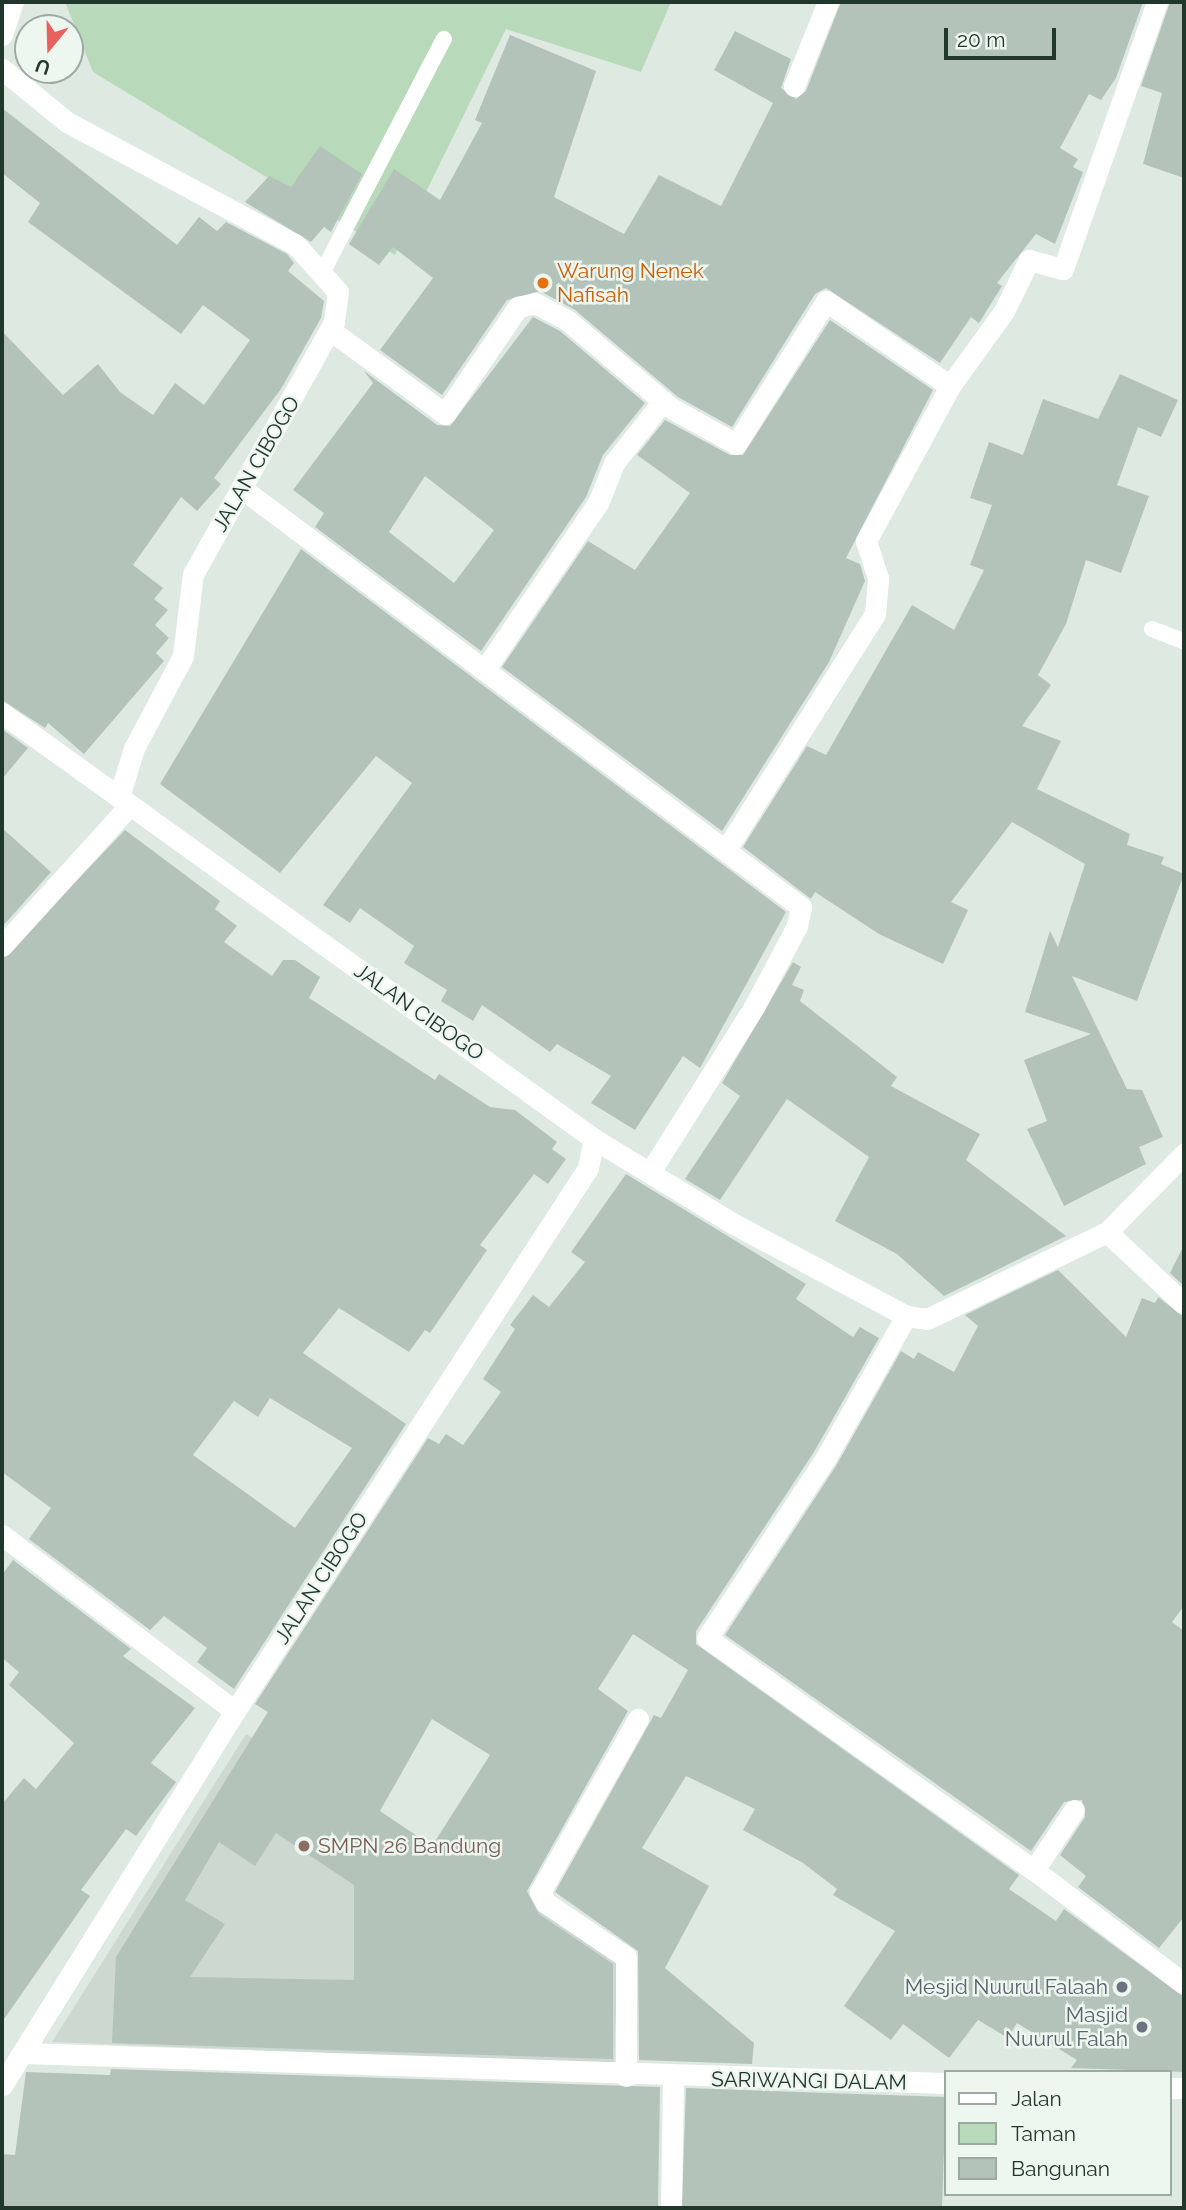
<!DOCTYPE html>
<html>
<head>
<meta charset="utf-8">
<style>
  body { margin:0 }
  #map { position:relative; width:1186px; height:2210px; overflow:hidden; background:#dee9e2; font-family:Raleway,sans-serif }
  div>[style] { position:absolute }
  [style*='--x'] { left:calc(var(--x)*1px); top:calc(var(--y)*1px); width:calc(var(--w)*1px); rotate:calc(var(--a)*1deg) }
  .built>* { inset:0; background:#ccd8d0 }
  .green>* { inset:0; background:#b8d9ba }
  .building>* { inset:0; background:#b4c3ba; transform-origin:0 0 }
  .lane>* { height:16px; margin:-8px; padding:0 8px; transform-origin:8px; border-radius:8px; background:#fff }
  .street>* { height:21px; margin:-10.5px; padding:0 10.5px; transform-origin:10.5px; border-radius:10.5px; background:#fff }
  .secondary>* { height:21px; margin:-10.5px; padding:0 10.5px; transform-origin:10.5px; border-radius:10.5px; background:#fff }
  .dots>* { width:19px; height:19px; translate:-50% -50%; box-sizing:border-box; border:4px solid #eef6f0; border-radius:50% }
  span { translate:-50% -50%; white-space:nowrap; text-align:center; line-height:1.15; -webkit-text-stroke:5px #eef6f0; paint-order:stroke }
  .food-label { font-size:21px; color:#c56008 }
  .left { translate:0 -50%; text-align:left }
  .street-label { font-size:21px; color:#21372c }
  .education-label { font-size:21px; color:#785e54 }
  .worship-label { font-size:21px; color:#5b616d }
  .right { translate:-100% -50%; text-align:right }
  .frame { position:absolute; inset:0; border:4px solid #21372c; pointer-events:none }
  .legend { position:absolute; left:944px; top:2070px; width:228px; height:126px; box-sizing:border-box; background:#eef6f0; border:2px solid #9caaa2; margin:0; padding:9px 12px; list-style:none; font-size:21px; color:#21372c }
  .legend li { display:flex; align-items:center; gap:14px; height:35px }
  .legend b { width:35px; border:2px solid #9caaa2 }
  .north { position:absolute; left:14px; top:14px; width:70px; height:70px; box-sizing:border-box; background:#eef6f0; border:2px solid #9caaa2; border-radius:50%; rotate:199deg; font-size:19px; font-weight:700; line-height:28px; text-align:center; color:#21372c }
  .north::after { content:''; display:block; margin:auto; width:24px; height:32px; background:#e9615c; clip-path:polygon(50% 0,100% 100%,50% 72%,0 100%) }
  .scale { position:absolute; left:944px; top:28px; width:112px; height:32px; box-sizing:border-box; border:4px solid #21372c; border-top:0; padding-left:9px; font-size:21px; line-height:24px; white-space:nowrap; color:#21372c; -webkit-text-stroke:5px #eef6f0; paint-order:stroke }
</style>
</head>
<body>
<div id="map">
  <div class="built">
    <i style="clip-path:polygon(246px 1734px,618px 1959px,614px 2064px,52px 2042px)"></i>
  </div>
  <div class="green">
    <i style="clip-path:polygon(65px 2px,671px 2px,641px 72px,506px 29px,395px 255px,93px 72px)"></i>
  </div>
  <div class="building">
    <i style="clip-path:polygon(841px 2px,1143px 2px,1116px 78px,1101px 100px,1089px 94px,1060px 148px,1078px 159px,1073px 167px,1083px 172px,1055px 244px,1036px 234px,997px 283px,1002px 286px,979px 323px,971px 317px,940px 363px,826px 288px,815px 294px,732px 427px,678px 397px,575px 310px,540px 291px,507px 300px,442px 395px,380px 350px,433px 278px,393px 247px,379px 265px,349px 244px,394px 169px,440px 200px,482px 123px,475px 120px,510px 35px,596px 71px,554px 197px,624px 234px,659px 175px,721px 206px,773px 103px,714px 70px,735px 31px,791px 59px,781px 88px,796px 99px,806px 91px)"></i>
    <i style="clip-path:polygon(1170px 2px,1184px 2px,1184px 178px,1143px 164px,1162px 93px,1141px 86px)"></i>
    <i style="clip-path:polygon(2px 108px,177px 245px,199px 217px,217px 231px,226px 222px,287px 254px,294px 263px,288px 271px,324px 301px,321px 318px,281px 389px,214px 478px,221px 484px,197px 511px,181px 497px,133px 565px,163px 588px,154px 599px,168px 610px,155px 625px,169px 638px,156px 653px,164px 661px,84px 754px,48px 723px,45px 728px,2px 700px,2px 331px,63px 395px,98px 364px,120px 392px,153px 415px,175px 383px,204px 405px,250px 340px,203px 305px,181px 334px,28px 222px,40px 203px,2px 173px)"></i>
    <i style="clip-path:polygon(320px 146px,362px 174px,331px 232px,324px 227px,311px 242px,245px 202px,269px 176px,291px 187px)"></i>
    <i style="clip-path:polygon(evenodd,533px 317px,560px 331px,645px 403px,603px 455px,586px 497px,481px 651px,315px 527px,324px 513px,293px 490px,373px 383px,364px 371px,437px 425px,450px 426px,533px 317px,425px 476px,494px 530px,454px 583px,389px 532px,425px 476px)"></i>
    <i style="clip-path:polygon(830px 320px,933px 390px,846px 558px,860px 564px,865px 581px,829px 662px,722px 831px,502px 667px,588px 541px,635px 570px,690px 493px,637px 455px,665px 420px,730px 455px,743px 455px)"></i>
    <i style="clip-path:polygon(1120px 374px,1178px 400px,1161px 437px,1138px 427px,1117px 485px,1149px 496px,1121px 573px,1086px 560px,1066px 624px,1038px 675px,1051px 685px,1022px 726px,1061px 741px,1037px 789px,1130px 834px,1127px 845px,1164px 857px,1161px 864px,1184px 874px,1137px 1001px,1072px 976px,1127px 1089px,1142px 1090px,1163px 1137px,1139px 1147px,1146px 1164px,1064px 1206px,1027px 1129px,1047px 1121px,1024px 1060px,1091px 1034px,1025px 1012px,1050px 931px,1058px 947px,1085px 864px,1012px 822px,951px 902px,968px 910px,943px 964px,879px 934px,815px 892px,811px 899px,743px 847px,807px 746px,826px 755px,912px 605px,954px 630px,984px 570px,970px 565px,992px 505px,970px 498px,989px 442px,1023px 455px,1043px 399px,1098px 419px)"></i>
    <i style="clip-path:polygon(301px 549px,786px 912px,700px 1068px,683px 1056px,635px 1130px,591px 1103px,611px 1076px,557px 1044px,550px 1052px,482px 1005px,473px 1021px,441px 1001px,447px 990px,404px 963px,414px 946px,360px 908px,350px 923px,323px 905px,412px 783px,376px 756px,280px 873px,160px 784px)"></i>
    <i style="clip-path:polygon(2px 729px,28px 748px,2px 779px)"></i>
    <i style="clip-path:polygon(2px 828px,51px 872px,2px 927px)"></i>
    <i style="clip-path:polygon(evenodd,125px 830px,220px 901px,215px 909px,237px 926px,224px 942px,272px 976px,283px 960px,295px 960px,320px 977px,309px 998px,435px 1080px,439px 1074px,490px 1107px,515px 1110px,557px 1142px,552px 1149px,566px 1159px,548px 1184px,534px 1174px,480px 1245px,487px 1250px,430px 1333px,425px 1330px,409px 1352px,339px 1308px,303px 1353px,406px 1424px,234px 1689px,197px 1662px,207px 1648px,164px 1616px,150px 1630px,29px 1539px,51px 1508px,2px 1472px,2px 959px,125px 830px,270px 1398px,352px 1448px,295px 1528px,193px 1455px,234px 1401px,258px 1417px,270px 1398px)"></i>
    <i style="clip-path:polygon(793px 962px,801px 967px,792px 985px,804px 990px,800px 1001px,897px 1077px,891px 1086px,980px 1134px,966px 1160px,1066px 1236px,944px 1296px,897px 1254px,835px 1221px,869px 1157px,787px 1099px,720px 1200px,685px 1179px,740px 1096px,722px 1083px)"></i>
    <i style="clip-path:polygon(evenodd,626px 1174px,806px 1284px,796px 1299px,853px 1337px,860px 1327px,879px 1338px,814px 1452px,696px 1631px,696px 1644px,1019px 1875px,1009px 1889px,1056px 1921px,1064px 1909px,1184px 1997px,1184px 2072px,1071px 2068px,1077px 2060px,1017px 2023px,1008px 2038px,978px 2020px,949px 2058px,903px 2024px,891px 2040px,844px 2006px,895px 1931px,833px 1895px,837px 1889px,803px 1863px,743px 1830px,755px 1809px,686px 1776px,642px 1848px,709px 1886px,665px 1968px,754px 2043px,752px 2064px,639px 2060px,638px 1951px,555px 1892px,654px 1715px,661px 1718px,688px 1670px,633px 1634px,598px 1689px,628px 1711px,527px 1891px,539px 1914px,613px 1964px,613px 2059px,112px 2043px,116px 1957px,268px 1712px,255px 1704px,428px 1438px,439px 1444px,446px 1434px,463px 1445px,501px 1392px,483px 1379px,515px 1329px,510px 1325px,533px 1295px,549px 1307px,585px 1262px,571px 1252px,626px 1174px,432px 1719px,490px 1755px,432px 1846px,380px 1811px,432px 1719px,626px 1174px,276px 1833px,354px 1885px,354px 1980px,190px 1977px,225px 1924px,185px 1900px,219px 1842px,255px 1866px,276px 1833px)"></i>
    <i style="clip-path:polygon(1184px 1245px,1184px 1286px,1170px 1273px)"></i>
    <i style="clip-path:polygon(1058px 1270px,1126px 1337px,1142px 1298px,1155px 1303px,1158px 1297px,1184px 1317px,1184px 1606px,1172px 1622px,1184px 1631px,1184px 1917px,1159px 1948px,1078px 1887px,1086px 1876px,1060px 1855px,1085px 1817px,1082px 1800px,1064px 1802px,1031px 1851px,725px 1635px,836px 1466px,901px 1351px,914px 1359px,918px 1352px,954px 1372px,978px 1326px,965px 1315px)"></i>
    <i style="clip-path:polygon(13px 1560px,131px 1649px,123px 1656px,195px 1708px,151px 1763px,176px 1782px,136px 1836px,126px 1829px,81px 1890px,90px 1896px,2px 2022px,2px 1804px,24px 1778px,36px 1789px,74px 1743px,9px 1685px,19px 1672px,2px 1658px,2px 1575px)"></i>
    <i style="clip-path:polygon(111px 2069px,660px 2087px,658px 2208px,2px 2208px,2px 2154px,15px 2155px,26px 2072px,110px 2075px)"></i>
    <i style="left:686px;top:2088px;width:260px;height:120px;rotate:2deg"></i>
  </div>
  <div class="lane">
    <i style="--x:322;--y:273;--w:264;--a:-62.5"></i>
    <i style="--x:1152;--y:629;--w:34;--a:21"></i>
  </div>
  <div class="street">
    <i style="--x:794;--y:86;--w:91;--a:-68"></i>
    <i style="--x:330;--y:330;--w:142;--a:36.1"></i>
    <i style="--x:445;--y:414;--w:130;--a:-55.7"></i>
    <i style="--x:518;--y:307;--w:17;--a:-13"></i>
    <i style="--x:535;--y:303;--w:36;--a:28"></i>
    <i style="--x:567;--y:320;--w:136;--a:40.2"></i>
    <i style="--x:671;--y:408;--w:74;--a:29"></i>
    <i style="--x:736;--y:444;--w:169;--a:-57.8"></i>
    <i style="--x:826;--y:301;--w:150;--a:34.4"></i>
    <i style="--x:244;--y:490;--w:696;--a:36.82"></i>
    <i style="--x:801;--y:907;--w:19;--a:102"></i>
    <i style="--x:797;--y:926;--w:92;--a:118"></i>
    <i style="--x:754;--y:1007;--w:195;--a:122.2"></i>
    <i style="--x:485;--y:669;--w:201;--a:-55.8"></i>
    <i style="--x:598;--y:503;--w:43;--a:-68.2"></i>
    <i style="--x:614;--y:463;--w:79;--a:-51.7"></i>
    <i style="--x:2;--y:713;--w:144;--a:35.7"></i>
    <i style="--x:727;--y:848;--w:277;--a:-57.7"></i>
    <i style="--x:875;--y:614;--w:36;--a:-85"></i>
    <i style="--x:878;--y:578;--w:39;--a:-108"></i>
    <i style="--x:866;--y:541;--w:176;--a:-61.5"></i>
    <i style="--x:950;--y:386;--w:92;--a:-54.2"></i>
    <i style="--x:1004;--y:311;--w:57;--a:-63.9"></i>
    <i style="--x:1029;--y:260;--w:35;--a:15"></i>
    <i style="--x:1063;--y:269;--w:283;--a:-70.6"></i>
    <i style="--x:2;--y:946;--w:189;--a:-47.8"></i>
    <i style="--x:594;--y:1139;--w:164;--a:31.3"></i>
    <i style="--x:734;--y:1224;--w:195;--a:28.1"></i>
    <i style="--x:906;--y:1316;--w:21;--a:8"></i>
    <i style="--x:927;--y:1319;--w:200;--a:-25.8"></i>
    <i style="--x:1107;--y:1232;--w:110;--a:-45.4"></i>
    <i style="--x:1107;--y:1232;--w:105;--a:43.1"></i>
    <i style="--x:906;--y:1316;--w:164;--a:119.5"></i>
    <i style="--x:825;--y:1459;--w:214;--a:123.4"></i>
    <i style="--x:707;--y:1638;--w:401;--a:35.4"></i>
    <i style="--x:2;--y:1535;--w:292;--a:37.1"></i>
    <i style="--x:1074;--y:1810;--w:72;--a:123.7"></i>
    <i style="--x:1034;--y:1870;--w:188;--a:37.2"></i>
    <i style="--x:23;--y:2053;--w:923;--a:1.86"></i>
    <i style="--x:626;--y:2076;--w:119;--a:-90"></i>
    <i style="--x:626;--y:1957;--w:97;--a:-146"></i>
    <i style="--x:546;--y:1903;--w:13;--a:-119"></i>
    <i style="--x:540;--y:1892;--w:199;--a:-60.5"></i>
    <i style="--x:1170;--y:2088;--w:14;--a:0"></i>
    <i style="--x:671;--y:2208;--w:130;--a:-89.1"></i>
  </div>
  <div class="secondary">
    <i style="--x:2;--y:35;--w:35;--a:-72"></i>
    <i style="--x:2;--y:69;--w:84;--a:39.2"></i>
    <i style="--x:67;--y:122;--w:259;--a:28.2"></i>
    <i style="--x:295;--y:244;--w:64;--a:48.1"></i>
    <i style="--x:338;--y:292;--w:30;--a:98"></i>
    <i style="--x:334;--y:322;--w:289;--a:119.2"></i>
    <i style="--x:193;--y:574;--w:83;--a:97"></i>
    <i style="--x:183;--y:656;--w:104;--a:118"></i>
    <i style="--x:134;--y:748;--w:51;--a:107"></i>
    <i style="--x:119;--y:797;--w:585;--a:35.75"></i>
    <i style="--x:594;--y:1139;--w:30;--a:102"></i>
    <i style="--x:588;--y:1168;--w:648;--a:123.03"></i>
    <i style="--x:235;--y:1711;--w:441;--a:121.9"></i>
  </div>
  <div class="dots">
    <i style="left:543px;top:283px;background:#e8710a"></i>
    <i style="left:304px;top:1846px;background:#8d6e63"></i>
    <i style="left:1122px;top:1987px;background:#6b7280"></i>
    <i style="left:1142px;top:2027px;background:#6b7280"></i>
  </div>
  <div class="food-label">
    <span class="left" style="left:557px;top:283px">Warung Nenek<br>Nafisah</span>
  </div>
  <div class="street-label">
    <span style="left:256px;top:464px;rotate:-60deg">JALAN CIBOGO</span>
    <span style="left:419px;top:1012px;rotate:35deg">JALAN CIBOGO</span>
    <span style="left:321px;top:1578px;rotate:-57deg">JALAN CIBOGO</span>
    <span style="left:809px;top:2081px;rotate:1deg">SARIWANGI DALAM</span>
  </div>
  <div class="education-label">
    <span class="left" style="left:318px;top:1846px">SMPN 26 Bandung</span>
  </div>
  <div class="worship-label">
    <span class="right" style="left:1108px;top:1987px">Mesjid Nuurul Falaah</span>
    <span class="right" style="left:1128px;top:2027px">Masjid<br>Nuurul Falah</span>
  </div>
  <div class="frame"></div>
  <ul class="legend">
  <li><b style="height:9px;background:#fff"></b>Jalan</li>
  <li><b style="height:19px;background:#b8d9ba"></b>Taman</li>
  <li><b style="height:19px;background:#b4c3ba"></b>Bangunan</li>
  </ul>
  <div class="north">U</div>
  <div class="scale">20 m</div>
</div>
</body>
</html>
